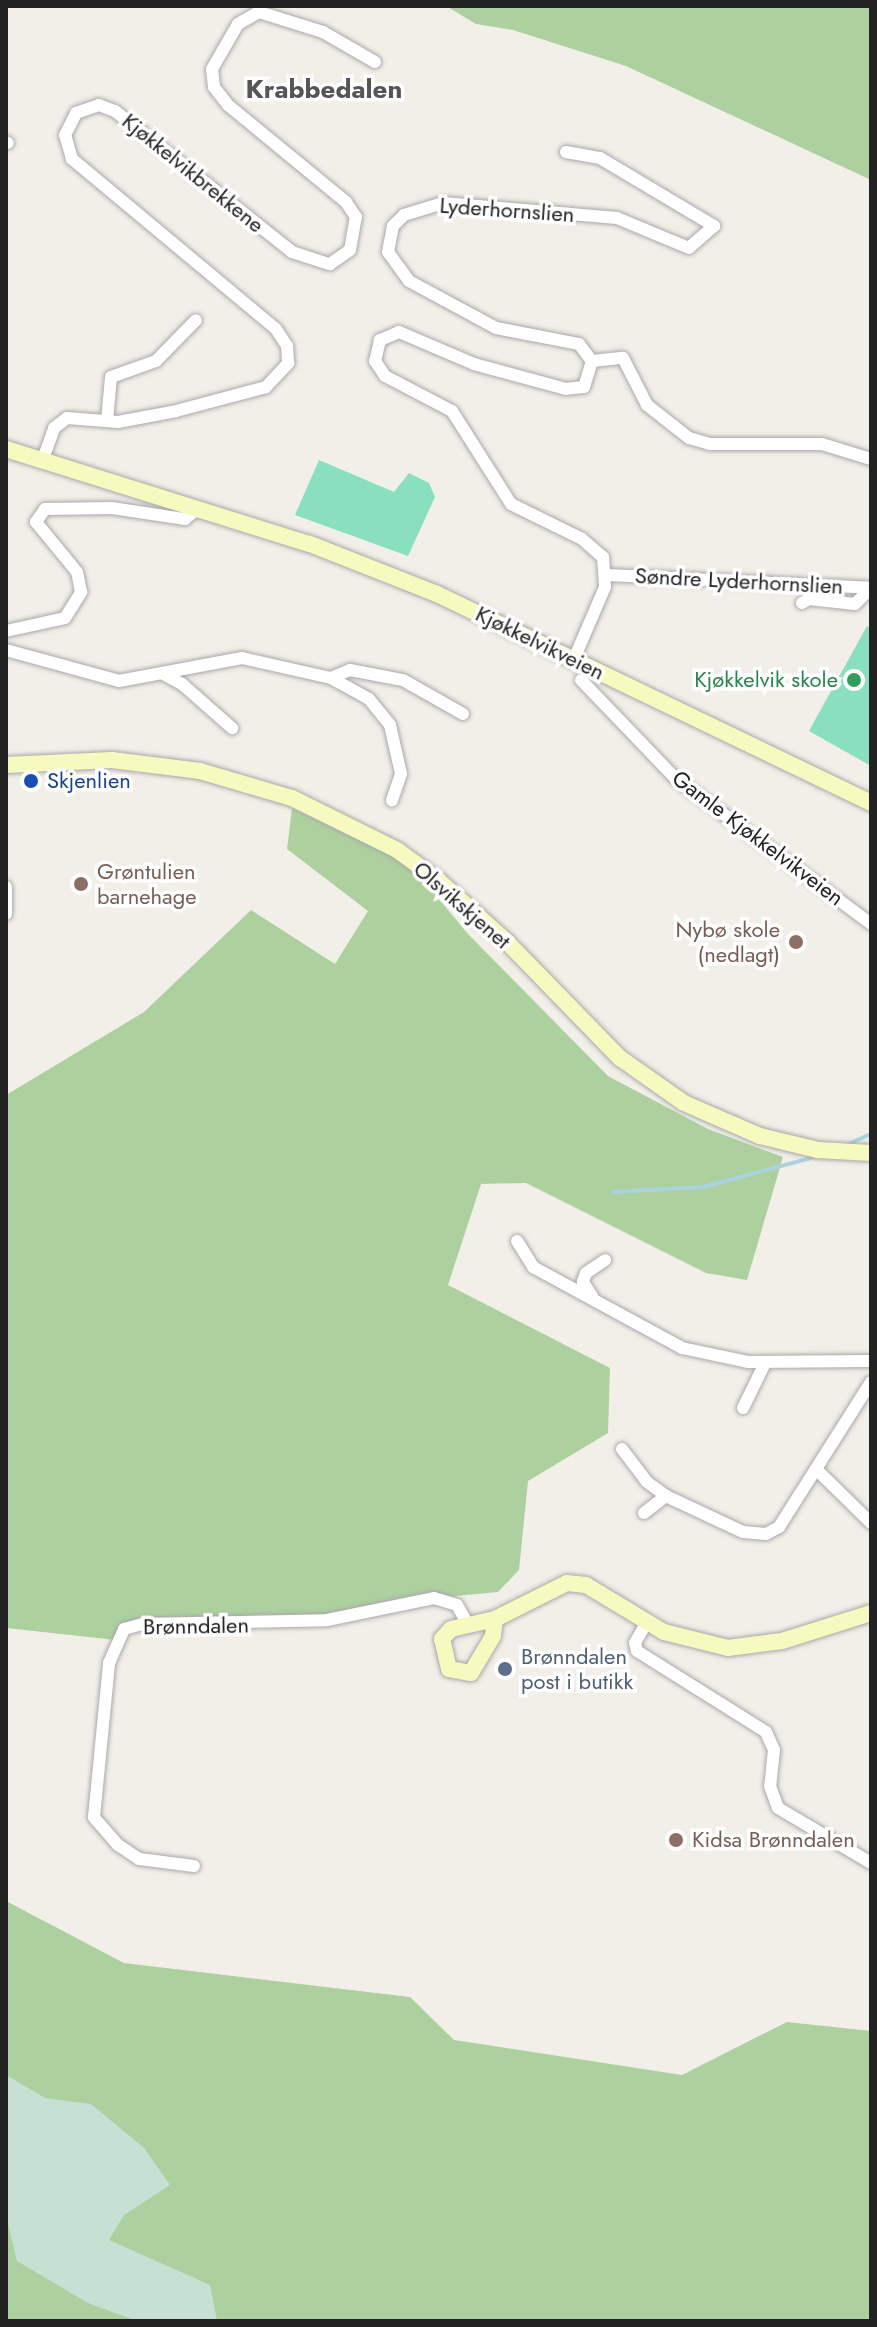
<!DOCTYPE html>
<html>
<head>
<meta charset="utf-8">
<style>
  body { margin:0 }
  #map { position:relative; width:877px; height:2327px; overflow:hidden; background:#f2efe9; font-family:Jost,sans-serif }
  div>[style] { position:absolute }
  [style*='--x'] { left:calc(var(--x)*1px); top:calc(var(--y)*1px); width:calc(var(--w)*1px); rotate:calc(var(--a)*1deg) }
  .forest>* { inset:0; background:#add19e }
  .wetland>* { inset:0; background:#c6e0d4 }
  .pitch>* { inset:0; background:#88e0be }
  .stream>* { height:4px; margin:-2px; padding:0 2px; transform-origin:2px; border-radius:2px; background:#aad3df }
  .roads { filter:drop-shadow(0 0 2px #a9a9a9) drop-shadow(0 0 2px #a9a9a9) }
  .street>* { height:12px; margin:-6px; padding:0 6px; transform-origin:6px; border-radius:6px; background:#fff }
  .secondary>* { height:16px; margin:-8px; padding:0 8px; transform-origin:8px; border-radius:8px; background:#f7fabf }
  .dots>* { width:22px; height:22px; translate:-50% -50%; box-sizing:border-box; border:4px solid #fff; border-radius:50% }
  span { translate:-50% -50%; white-space:nowrap; text-align:center; line-height:1.15; -webkit-text-stroke:7px #fff; paint-order:stroke }
  .street-label { font-size:22px; color:#222 }
  .leisure-label { font-size:22px; color:#27864d }
  .right { translate:-100% -50%; text-align:right }
  .transit-label { font-size:22px; color:#164399 }
  .left { translate:0 -50%; text-align:left }
  .education-label { font-size:22px; color:#785e54 }
  .service-label { font-size:22px; color:#4e5e75 }
  .quarter-label { font-size:26px; color:#555; font-weight:700 }
  .frame { position:absolute; inset:0; border:8px solid #222; pointer-events:none }
</style>
</head>
<body>
<div id="map">
  <div class="forest">
    <i style="clip-path:polygon(446px 6px,871px 6px,871px 180px,626px 66px,513px 30px,476px 24px)"></i>
    <i style="clip-path:polygon(292px 808px,386px 852px,419px 875px,468px 934px,608px 1076px,708px 1129px,783px 1157px,747px 1280px,706px 1273px,526px 1183px,481px 1184px,448px 1285px,610px 1368px,608px 1433px,528px 1481px,519px 1570px,498px 1592px,434px 1598px,375px 1613px,143px 1624px,116px 1640px,6px 1628px,6px 1095px,144px 1012px,251px 910px,335px 964px,368px 911px,287px 849px)"></i>
    <i style="clip-path:polygon(6px 1901px,124px 1963px,410px 1997px,454px 2040px,682px 2075px,787px 2022px,871px 2031px,871px 2321px,6px 2321px)"></i>
  </div>
  <div class="wetland">
    <i style="clip-path:polygon(6px 2075px,45px 2098px,91px 2104px,144px 2148px,170px 2185px,124px 2215px,109px 2240px,210px 2285px,217px 2321px,137px 2321px,88px 2303px,17px 2261px,6px 2216px)"></i>
  </div>
  <div class="pitch">
    <i style="clip-path:polygon(319px 460px,394px 492px,409px 473px,429px 483px,435px 497px,408px 556px,295px 515px)"></i>
    <i style="clip-path:polygon(867px 626px,871px 628px,871px 766px,809px 731px)"></i>
  </div>
  <div class="stream">
    <i style="--x:846;--y:1145;--w:27;--a:-24"></i>
    <i style="--x:614;--y:1192;--w:89;--a:-3.2"></i>
    <i style="--x:703;--y:1187;--w:120;--a:-15"></i>
  </div>
  <div class="roads">
    <div class="street">
      <i style="--x:6;--y:142;--w:2;--a:27"></i>
      <i style="--x:566;--y:152;--w:35;--a:10"></i>
      <i style="--x:600;--y:158;--w:133;--a:30.8"></i>
      <i style="--x:714;--y:226;--w:33;--a:139"></i>
      <i style="--x:689;--y:248;--w:78;--a:-157.4"></i>
      <i style="--x:617;--y:218;--w:175;--a:-175.1"></i>
      <i style="--x:443;--y:203;--w:41;--a:162.9"></i>
      <i style="--x:404;--y:215;--w:16;--a:135"></i>
      <i style="--x:393;--y:226;--w:26;--a:101"></i>
      <i style="--x:388;--y:252;--w:36;--a:54"></i>
      <i style="--x:409;--y:281;--w:99;--a:28.4"></i>
      <i style="--x:496;--y:328;--w:85;--a:10.9"></i>
      <i style="--x:579;--y:344;--w:21;--a:53"></i>
      <i style="--x:592;--y:361;--w:27;--a:107"></i>
      <i style="--x:584;--y:387;--w:18;--a:174"></i>
      <i style="--x:566;--y:389;--w:95;--a:-164.8"></i>
      <i style="--x:474;--y:364;--w:82;--a:-156.9"></i>
      <i style="--x:399;--y:332;--w:21;--a:157"></i>
      <i style="--x:380;--y:340;--w:22;--a:103"></i>
      <i style="--x:375;--y:361;--w:18;--a:56"></i>
      <i style="--x:385;--y:376;--w:76;--a:27.6"></i>
      <i style="--x:452;--y:411;--w:110;--a:57.6"></i>
      <i style="--x:511;--y:504;--w:79;--a:26.2"></i>
      <i style="--x:582;--y:539;--w:28;--a:41"></i>
      <i style="--x:603;--y:557;--w:30;--a:86"></i>
      <i style="--x:605;--y:587;--w:78;--a:113.3"></i>
      <i style="--x:592;--y:361;--w:31;--a:-6"></i>
      <i style="--x:623;--y:358;--w:53;--a:62.9"></i>
      <i style="--x:647;--y:405;--w:53;--a:38.2"></i>
      <i style="--x:689;--y:438;--w:22;--a:16"></i>
      <i style="--x:710;--y:444;--w:112;--a:0"></i>
      <i style="--x:822;--y:444;--w:51;--a:17"></i>
      <i style="--x:107;--y:421;--w:44;--a:-84.8"></i>
      <i style="--x:111;--y:377;--w:48;--a:-19.6"></i>
      <i style="--x:156;--y:361;--w:57;--a:-45.7"></i>
      <i style="--x:43;--y:459;--w:33;--a:-70"></i>
      <i style="--x:54;--y:428;--w:16;--a:-38"></i>
      <i style="--x:67;--y:418;--w:51;--a:4.5"></i>
      <i style="--x:118;--y:422;--w:59;--a:-10.7"></i>
      <i style="--x:176;--y:411;--w:93;--a:-14.9"></i>
      <i style="--x:266;--y:387;--w:33;--a:-47"></i>
      <i style="--x:288;--y:363;--w:17;--a:-93"></i>
      <i style="--x:287;--y:346;--w:20;--a:-123"></i>
      <i style="--x:276;--y:329;--w:266;--a:-140.2"></i>
      <i style="--x:72;--y:159;--w:25;--a:-106"></i>
      <i style="--x:65;--y:135;--w:25;--a:-63"></i>
      <i style="--x:76;--y:113;--w:24;--a:-19"></i>
      <i style="--x:99;--y:105;--w:17;--a:21"></i>
      <i style="--x:115;--y:111;--w:226;--a:38.5"></i>
      <i style="--x:292;--y:252;--w:40;--a:18"></i>
      <i style="--x:330;--y:264;--w:24;--a:-35"></i>
      <i style="--x:350;--y:250;--w:34;--a:-80"></i>
      <i style="--x:356;--y:217;--w:18;--a:-124"></i>
      <i style="--x:346;--y:202;--w:153;--a:-140.6"></i>
      <i style="--x:228;--y:105;--w:23;--a:-128"></i>
      <i style="--x:214;--y:87;--w:18;--a:-96"></i>
      <i style="--x:212;--y:69;--w:52;--a:-60"></i>
      <i style="--x:238;--y:24;--w:24;--a:-30"></i>
      <i style="--x:259;--y:12;--w:67;--a:17.4"></i>
      <i style="--x:323;--y:32;--w:60;--a:30"></i>
      <i style="--x:608;--y:575;--w:263;--a:2.8"></i>
      <i style="--x:802;--y:603;--w:8;--a:-30"></i>
      <i style="--x:809;--y:599;--w:46;--a:6.2"></i>
      <i style="--x:855;--y:604;--w:23;--a:-45"></i>
      <i style="--x:6;--y:631;--w:60;--a:-12.4"></i>
      <i style="--x:65;--y:618;--w:31;--a:-58"></i>
      <i style="--x:81;--y:592;--w:20;--a:-101"></i>
      <i style="--x:77;--y:572;--w:65;--a:-129.4"></i>
      <i style="--x:36;--y:522;--w:16;--a:-55"></i>
      <i style="--x:45;--y:509;--w:67;--a:-0.9"></i>
      <i style="--x:112;--y:508;--w:74;--a:8.6"></i>
      <i style="--x:185;--y:519;--w:17;--a:-40"></i>
      <i style="--x:6;--y:650;--w:117;--a:15.3"></i>
      <i style="--x:119;--y:681;--w:125;--a:-10.6"></i>
      <i style="--x:242;--y:658;--w:91;--a:12.7"></i>
      <i style="--x:331;--y:678;--w:43;--a:28.9"></i>
      <i style="--x:369;--y:699;--w:33;--a:51"></i>
      <i style="--x:390;--y:725;--w:50;--a:77.3"></i>
      <i style="--x:401;--y:774;--w:28;--a:109"></i>
      <i style="--x:165;--y:675;--w:19;--a:28"></i>
      <i style="--x:182;--y:684;--w:67;--a:41.3"></i>
      <i style="--x:331;--y:678;--w:21;--a:-23"></i>
      <i style="--x:350;--y:670;--w:54;--a:10.7"></i>
      <i style="--x:403;--y:680;--w:69;--a:29.5"></i>
      <i style="--x:581;--y:680;--w:137;--a:46.2"></i>
      <i style="--x:676;--y:779;--w:243;--a:36.6"></i>
      <i style="--x:6;--y:887;--w:27;--a:90"></i>
      <i style="--x:517;--y:1241;--w:31;--a:58"></i>
      <i style="--x:533;--y:1267;--w:170;--a:28.5"></i>
      <i style="--x:682;--y:1348;--w:67;--a:12"></i>
      <i style="--x:748;--y:1362;--w:123;--a:-0.5"></i>
      <i style="--x:592;--y:1296;--w:17;--a:-123"></i>
      <i style="--x:583;--y:1282;--w:9;--a:-72"></i>
      <i style="--x:586;--y:1273;--w:23;--a:-34"></i>
      <i style="--x:743;--y:1408;--w:50;--a:-63.9"></i>
      <i style="--x:622;--y:1449;--w:41;--a:52.9"></i>
      <i style="--x:647;--y:1482;--w:24;--a:36"></i>
      <i style="--x:666;--y:1496;--w:85;--a:25.1"></i>
      <i style="--x:743;--y:1532;--w:23;--a:5"></i>
      <i style="--x:766;--y:1534;--w:15;--a:-28"></i>
      <i style="--x:779;--y:1527;--w:172;--a:-57.6"></i>
      <i style="--x:817;--y:1470;--w:76;--a:44.5"></i>
      <i style="--x:644;--y:1513;--w:28;--a:-38"></i>
      <i style="--x:647;--y:1622;--w:24;--a:120"></i>
      <i style="--x:635;--y:1643;--w:8;--a:76"></i>
      <i style="--x:637;--y:1651;--w:152;--a:32.1"></i>
      <i style="--x:766;--y:1732;--w:20;--a:66"></i>
      <i style="--x:774;--y:1750;--w:36;--a:96"></i>
      <i style="--x:770;--y:1786;--w:23;--a:70"></i>
      <i style="--x:778;--y:1808;--w:108;--a:30.6"></i>
      <i style="--x:194;--y:1866;--w:55;--a:-172.7"></i>
      <i style="--x:139;--y:1859;--w:25;--a:-146"></i>
      <i style="--x:118;--y:1845;--w:37;--a:-131"></i>
      <i style="--x:94;--y:1817;--w:155;--a:-84.4"></i>
      <i style="--x:109;--y:1663;--w:37;--a:-66"></i>
      <i style="--x:124;--y:1629;--w:20;--a:-15"></i>
      <i style="--x:143;--y:1624;--w:184;--a:-1.2"></i>
      <i style="--x:327;--y:1620;--w:109;--a:-11.6"></i>
      <i style="--x:434;--y:1598;--w:24;--a:17"></i>
      <i style="--x:457;--y:1605;--w:23;--a:61"></i>
    </div>
    <div class="secondary">
      <i style="--x:6;--y:449;--w:318;--a:17.4"></i>
      <i style="--x:310;--y:544;--w:136;--a:21.5"></i>
      <i style="--x:437;--y:594;--w:482;--a:25.7"></i>
      <i style="--x:6;--y:765;--w:106;--a:-2.7"></i>
      <i style="--x:112;--y:760;--w:89;--a:7.1"></i>
      <i style="--x:200;--y:771;--w:96;--a:16.4"></i>
      <i style="--x:292;--y:798;--w:117;--a:26.3"></i>
      <i style="--x:397;--y:850;--w:51;--a:36.2"></i>
      <i style="--x:438;--y:880;--w:93;--a:41.9"></i>
      <i style="--x:507;--y:942;--w:162;--a:45.8"></i>
      <i style="--x:620;--y:1058;--w:78;--a:35.1"></i>
      <i style="--x:684;--y:1103;--w:83;--a:23.5"></i>
      <i style="--x:760;--y:1136;--w:60;--a:13.6"></i>
      <i style="--x:818;--y:1150;--w:53;--a:3.2"></i>
      <i style="--x:495;--y:1619;--w:17;--a:97"></i>
      <i style="--x:493;--y:1636;--w:43;--a:120.7"></i>
      <i style="--x:471;--y:1673;--w:22;--a:-170"></i>
      <i style="--x:449;--y:1669;--w:31;--a:-103"></i>
      <i style="--x:442;--y:1639;--w:13;--a:-48"></i>
      <i style="--x:451;--y:1629;--w:45;--a:-12.8"></i>
      <i style="--x:495;--y:1619;--w:80;--a:-26.6"></i>
      <i style="--x:567;--y:1583;--w:19;--a:6"></i>
      <i style="--x:586;--y:1585;--w:91;--a:31.1"></i>
      <i style="--x:664;--y:1632;--w:66;--a:14"></i>
      <i style="--x:728;--y:1648;--w:54;--a:-7.4"></i>
      <i style="--x:782;--y:1641;--w:93;--a:-17.5"></i>
    </div>
  </div>
  <div class="dots">
    <i style="left:854px;top:680px;background:#2e9e5b"></i>
    <i style="left:31px;top:781px;background:#1a4fb4"></i>
    <i style="left:81px;top:884px;background:#8d6e63"></i>
    <i style="left:796px;top:942px;background:#8d6e63"></i>
    <i style="left:505px;top:1669px;background:#5c6f8a"></i>
    <i style="left:676px;top:1840px;background:#8d6e63"></i>
  </div>
  <div class="street-label">
    <span style="left:193px;top:173px;rotate:39deg">Kjøkkelvikbrekkene</span>
    <span style="left:507px;top:210px;rotate:4deg">Lyderhornslien</span>
    <span style="left:739px;top:581px;rotate:3deg">Søndre Lyderhornslien</span>
    <span style="left:540px;top:643px;rotate:26deg">Kjøkkelvikveien</span>
    <span style="left:758px;top:838px;rotate:37deg">Gamle Kjøkkelvikveien</span>
    <span style="left:462px;top:905px;rotate:41deg">Olsvikskjenet</span>
    <span style="left:196px;top:1626px;rotate:-1deg">Brønndalen</span>
  </div>
  <div class="leisure-label">
    <span class="right" style="left:838px;top:680px">Kjøkkelvik skole</span>
  </div>
  <div class="transit-label">
    <span class="left" style="left:47px;top:781px">Skjenlien</span>
  </div>
  <div class="education-label">
    <span class="left" style="left:97px;top:884px">Grøntulien<br>barnehage</span>
    <span class="right" style="left:780px;top:942px">Nybø skole<br>(nedlagt)</span>
    <span class="left" style="left:692px;top:1840px">Kidsa Brønndalen</span>
  </div>
  <div class="service-label">
    <span class="left" style="left:521px;top:1669px">Brønndalen<br>post i butikk</span>
  </div>
  <div class="quarter-label">
    <span style="left:324px;top:90px">Krabbedalen</span>
  </div>
  <div class="frame"></div>
</div>
</body>
</html>
